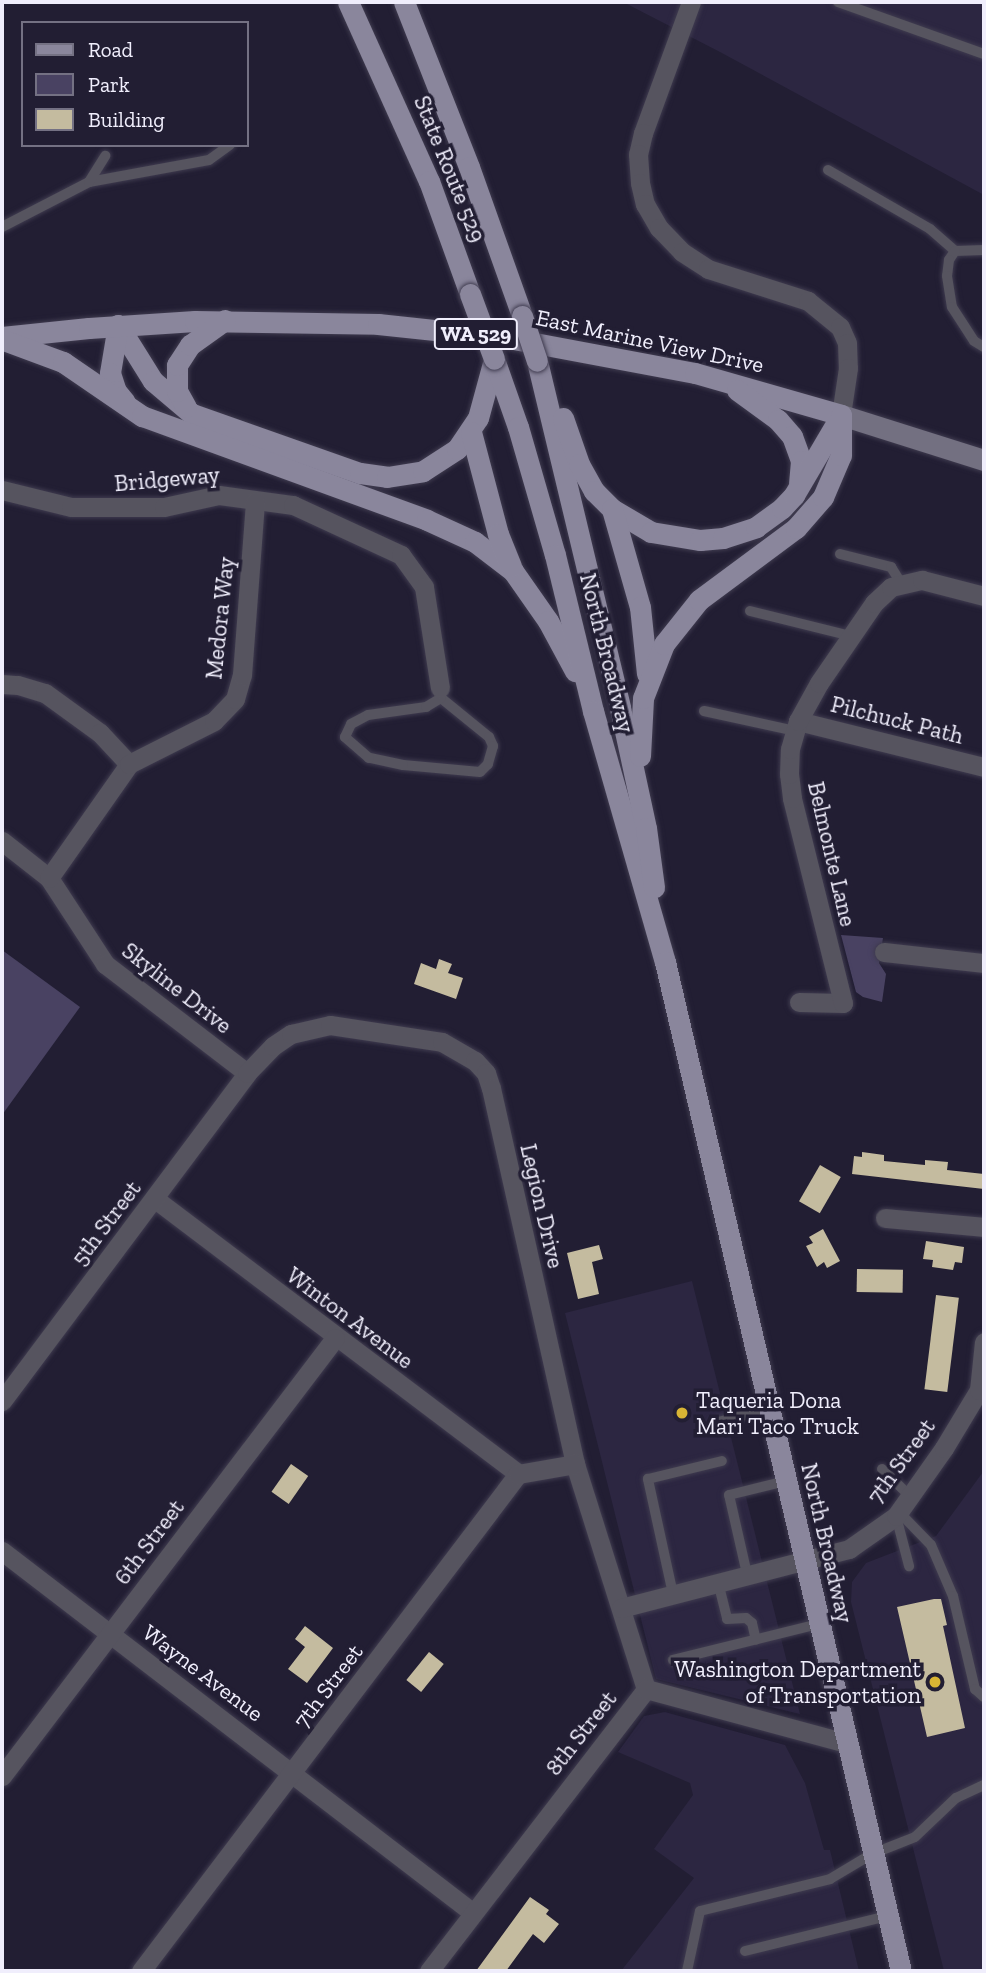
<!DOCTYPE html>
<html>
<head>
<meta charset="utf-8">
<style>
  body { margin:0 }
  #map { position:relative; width:986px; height:1973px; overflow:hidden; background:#221e33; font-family:"Zilla Slab",serif }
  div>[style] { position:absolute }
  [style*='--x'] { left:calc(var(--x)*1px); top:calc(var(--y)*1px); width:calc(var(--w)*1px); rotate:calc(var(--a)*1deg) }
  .built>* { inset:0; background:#2c2641 }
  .green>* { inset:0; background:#494262 }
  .building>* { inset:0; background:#c4bb9f; transform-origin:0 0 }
  .roads { filter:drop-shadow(0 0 2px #3f3b4f) drop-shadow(0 0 2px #3f3b4f) }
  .service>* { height:10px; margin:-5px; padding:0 5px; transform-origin:5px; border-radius:5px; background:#56545f }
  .minor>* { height:19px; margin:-9.5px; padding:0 9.5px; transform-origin:9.5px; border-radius:9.5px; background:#56545f }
  .secondary>* { height:21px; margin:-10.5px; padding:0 10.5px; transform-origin:10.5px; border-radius:10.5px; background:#737081 }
  .primary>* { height:21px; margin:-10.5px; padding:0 10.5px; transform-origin:10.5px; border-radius:10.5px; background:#8a869c }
  .bridges { filter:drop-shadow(0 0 2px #3f3b4f) drop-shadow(0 0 2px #3f3b4f) }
  .primary-bridge>* { height:21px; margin:-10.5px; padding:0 10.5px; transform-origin:10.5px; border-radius:10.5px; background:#8a869c }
  .dots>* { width:19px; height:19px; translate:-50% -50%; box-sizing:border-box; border:4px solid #221e33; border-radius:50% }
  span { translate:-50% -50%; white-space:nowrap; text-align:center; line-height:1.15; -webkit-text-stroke:7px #221e33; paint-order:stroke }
  .shield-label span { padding:2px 5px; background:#221e33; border:2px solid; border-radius:5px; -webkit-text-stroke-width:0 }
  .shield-label { font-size:21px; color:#f0eefc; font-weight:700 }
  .street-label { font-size:23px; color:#f0eefc }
  .poi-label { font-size:23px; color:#f0eefc }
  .left { translate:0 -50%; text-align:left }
  .right { translate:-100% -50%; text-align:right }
  .frame { position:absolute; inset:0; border:4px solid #f0eefc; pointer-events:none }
  .legend { position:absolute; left:21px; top:21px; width:228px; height:126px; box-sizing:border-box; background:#221e33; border:2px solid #747183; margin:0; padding:9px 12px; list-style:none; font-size:21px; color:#f0eefc }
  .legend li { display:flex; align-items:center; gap:14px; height:35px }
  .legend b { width:35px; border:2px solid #747183 }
</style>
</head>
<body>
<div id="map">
  <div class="built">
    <i style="clip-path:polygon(623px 2px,984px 2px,984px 195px,720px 52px)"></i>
    <i style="clip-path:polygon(692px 1281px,800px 1714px,656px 1679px,565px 1313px)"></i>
    <i style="clip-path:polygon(983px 1472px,984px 1971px,944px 1971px,851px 1602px,852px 1582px,866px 1563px,936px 1536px)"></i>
    <i style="clip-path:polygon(665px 1712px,785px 1745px,805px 1783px,824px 1850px,830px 1850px,859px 1971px,621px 1971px,694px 1878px,654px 1849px,693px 1795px,690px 1783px,618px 1752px,644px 1716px)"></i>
  </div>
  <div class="green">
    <i style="clip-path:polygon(841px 935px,883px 938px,879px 963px,886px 974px,882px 1002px,863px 997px,856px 992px)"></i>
    <i style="clip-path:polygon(2px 950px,80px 1007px,2px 1115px)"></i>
  </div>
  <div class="building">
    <i style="clip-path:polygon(439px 959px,452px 964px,448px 973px,463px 978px,456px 999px,414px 984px,421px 963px,436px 969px)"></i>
    <i style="clip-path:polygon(862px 1152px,884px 1155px,884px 1161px,925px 1165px,925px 1160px,948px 1162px,947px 1170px,984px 1174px,984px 1189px,852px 1174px,854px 1156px,862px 1157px)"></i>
    <i style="left:820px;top:1165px;width:24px;height:42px;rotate:30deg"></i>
    <i style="clip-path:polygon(823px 1229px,840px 1261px,827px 1268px,824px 1262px,817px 1267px,806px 1246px,813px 1243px,809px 1237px)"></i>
    <i style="clip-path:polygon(926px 1241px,964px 1247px,962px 1263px,955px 1262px,953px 1270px,932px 1267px,933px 1260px,923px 1259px)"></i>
    <i style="clip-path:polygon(599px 1245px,603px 1259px,592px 1262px,599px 1294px,578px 1299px,567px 1253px)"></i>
    <i style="left:857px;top:1269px;width:46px;height:23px;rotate:1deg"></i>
    <i style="left:936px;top:1295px;width:23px;height:95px;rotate:7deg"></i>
    <i style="left:291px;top:1464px;width:21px;height:34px;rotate:35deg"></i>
    <i style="clip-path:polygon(934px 1599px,941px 1599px,947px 1625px,943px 1626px,965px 1728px,927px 1737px,897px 1607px)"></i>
    <i style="clip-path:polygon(305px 1626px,333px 1648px,307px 1683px,288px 1669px,305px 1647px,295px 1639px)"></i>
    <i style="left:429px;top:1652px;width:19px;height:36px;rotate:39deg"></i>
    <i style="clip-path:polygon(530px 1897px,549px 1910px,546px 1914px,559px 1924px,544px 1943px,533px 1934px,506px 1971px,476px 1971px)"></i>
  </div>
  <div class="roads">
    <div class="service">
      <i style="--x:838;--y:2;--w:155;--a:19.6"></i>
      <i style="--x:828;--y:170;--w:118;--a:30"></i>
      <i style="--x:930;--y:229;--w:33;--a:41"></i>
      <i style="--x:89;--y:182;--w:122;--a:-10.4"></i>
      <i style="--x:209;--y:160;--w:26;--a:-36"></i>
      <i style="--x:2;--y:227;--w:98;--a:-27.3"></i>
      <i style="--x:89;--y:182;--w:31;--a:-58"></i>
      <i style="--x:984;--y:250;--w:29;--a:178"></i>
      <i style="--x:955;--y:251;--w:11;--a:124"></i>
      <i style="--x:949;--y:260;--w:16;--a:97"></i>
      <i style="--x:947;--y:276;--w:31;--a:81"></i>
      <i style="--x:952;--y:307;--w:40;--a:57.1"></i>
      <i style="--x:974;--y:341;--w:12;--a:31"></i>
      <i style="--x:840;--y:554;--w:53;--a:14.3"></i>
      <i style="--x:891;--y:567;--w:19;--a:58"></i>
      <i style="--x:750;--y:611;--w:104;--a:13.9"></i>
      <i style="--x:440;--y:688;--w:10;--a:84"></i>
      <i style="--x:441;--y:698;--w:62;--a:39.1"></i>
      <i style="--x:489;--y:737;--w:10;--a:66"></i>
      <i style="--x:493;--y:746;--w:19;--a:106"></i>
      <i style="--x:488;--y:764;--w:11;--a:135"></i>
      <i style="--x:480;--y:772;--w:77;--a:-174.8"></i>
      <i style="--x:403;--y:765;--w:35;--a:-168"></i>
      <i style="--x:369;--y:758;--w:32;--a:-139"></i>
      <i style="--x:345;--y:737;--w:14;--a:-65"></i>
      <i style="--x:351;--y:724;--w:19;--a:-28"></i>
      <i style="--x:368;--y:715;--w:59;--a:-7.9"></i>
      <i style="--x:426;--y:707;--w:17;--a:-31"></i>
      <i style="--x:704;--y:711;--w:93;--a:12.4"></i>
      <i style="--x:714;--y:1423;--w:57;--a:-14.3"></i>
      <i style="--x:882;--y:1469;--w:39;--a:44"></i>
      <i style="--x:899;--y:1512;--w:46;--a:45.9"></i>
      <i style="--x:931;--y:1545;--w:56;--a:66.7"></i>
      <i style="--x:953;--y:1596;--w:96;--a:76.7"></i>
      <i style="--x:975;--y:1689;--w:12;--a:42"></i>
      <i style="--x:896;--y:1516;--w:52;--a:75.4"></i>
      <i style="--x:747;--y:1574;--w:81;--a:-102.8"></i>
      <i style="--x:729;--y:1495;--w:59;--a:-13.8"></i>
      <i style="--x:718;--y:1582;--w:38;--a:76"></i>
      <i style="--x:727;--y:1619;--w:19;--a:-3"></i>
      <i style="--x:746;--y:1618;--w:8;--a:40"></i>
      <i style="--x:752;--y:1623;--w:17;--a:77"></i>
      <i style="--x:673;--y:1594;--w:118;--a:-102.3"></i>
      <i style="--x:648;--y:1479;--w:76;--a:-13.7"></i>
      <i style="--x:673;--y:1660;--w:150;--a:-13.9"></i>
      <i style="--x:745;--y:1951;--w:146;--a:-13.8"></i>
      <i style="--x:687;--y:1971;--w:61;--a:-77.8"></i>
      <i style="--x:700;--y:1911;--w:134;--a:-13.8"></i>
      <i style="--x:830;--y:1879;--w:49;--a:-30.8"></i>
      <i style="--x:872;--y:1854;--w:46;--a:-21.6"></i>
      <i style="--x:915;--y:1837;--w:57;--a:-43.6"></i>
      <i style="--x:956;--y:1798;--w:31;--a:-25"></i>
    </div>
    <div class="minor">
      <i style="--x:691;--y:2;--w:140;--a:110.1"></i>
      <i style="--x:643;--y:133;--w:22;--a:103"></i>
      <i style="--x:638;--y:154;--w:29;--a:86"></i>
      <i style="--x:640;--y:183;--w:22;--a:77"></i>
      <i style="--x:645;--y:204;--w:28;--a:60"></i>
      <i style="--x:659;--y:228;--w:33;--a:46"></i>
      <i style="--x:682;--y:252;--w:31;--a:33"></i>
      <i style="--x:708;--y:269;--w:105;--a:17.7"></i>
      <i style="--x:808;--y:301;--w:41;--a:39.1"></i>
      <i style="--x:840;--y:327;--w:17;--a:66"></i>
      <i style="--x:847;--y:343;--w:25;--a:88"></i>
      <i style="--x:848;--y:368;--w:48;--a:98.5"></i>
      <i style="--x:2;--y:490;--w:71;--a:13.8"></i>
      <i style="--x:71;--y:507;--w:93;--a:0"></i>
      <i style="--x:164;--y:507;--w:56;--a:-12.3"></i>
      <i style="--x:219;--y:495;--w:75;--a:7.7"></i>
      <i style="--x:293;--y:505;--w:119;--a:24.8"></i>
      <i style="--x:401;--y:555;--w:39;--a:54"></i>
      <i style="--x:424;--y:587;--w:102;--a:81"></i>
      <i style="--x:2;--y:684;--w:16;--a:4"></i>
      <i style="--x:18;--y:685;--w:28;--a:17"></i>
      <i style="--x:45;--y:693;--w:68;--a:36"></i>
      <i style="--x:100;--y:733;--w:42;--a:46.9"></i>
      <i style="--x:798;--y:721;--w:192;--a:13.9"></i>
      <i style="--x:2;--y:841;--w:60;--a:38.2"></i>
      <i style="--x:49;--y:878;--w:103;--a:56.9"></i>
      <i style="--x:105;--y:964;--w:179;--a:37.5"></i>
      <i style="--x:49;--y:878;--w:139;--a:-54.9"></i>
      <i style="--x:129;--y:764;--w:95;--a:-26.8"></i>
      <i style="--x:214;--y:721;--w:30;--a:-46"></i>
      <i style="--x:235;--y:699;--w:25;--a:-74"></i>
      <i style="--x:242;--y:675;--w:174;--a:-85.7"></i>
      <i style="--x:884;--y:952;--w:101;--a:6.3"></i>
      <i style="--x:799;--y:1002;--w:44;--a:1.3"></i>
      <i style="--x:843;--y:1003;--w:211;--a:-104"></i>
      <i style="--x:792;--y:798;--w:24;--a:-97"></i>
      <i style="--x:789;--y:774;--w:25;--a:-88"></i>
      <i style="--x:790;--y:749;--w:29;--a:-74"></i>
      <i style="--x:798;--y:721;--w:43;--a:-61.1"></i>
      <i style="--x:819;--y:683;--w:97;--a:-55.5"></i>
      <i style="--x:874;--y:603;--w:23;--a:-43"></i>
      <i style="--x:891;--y:587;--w:32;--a:-13"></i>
      <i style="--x:922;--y:580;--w:64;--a:14.5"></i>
      <i style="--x:155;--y:1199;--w:455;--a:37.1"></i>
      <i style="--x:885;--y:1218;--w:99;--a:5.2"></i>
      <i style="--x:2;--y:1401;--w:409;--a:-53.2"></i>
      <i style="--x:247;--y:1073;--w:37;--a:-46"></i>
      <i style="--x:273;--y:1046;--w:22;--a:-34"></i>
      <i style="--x:291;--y:1034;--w:40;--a:-13"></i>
      <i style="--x:330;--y:1025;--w:113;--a:8.6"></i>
      <i style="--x:442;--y:1042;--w:38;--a:30"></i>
      <i style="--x:475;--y:1061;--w:16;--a:47"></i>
      <i style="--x:486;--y:1073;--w:16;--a:72"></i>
      <i style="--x:491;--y:1088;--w:385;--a:77.4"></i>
      <i style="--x:575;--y:1464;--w:236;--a:72.5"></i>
      <i style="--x:2;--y:1551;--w:593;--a:37.53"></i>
      <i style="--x:621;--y:1608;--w:236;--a:-14.5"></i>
      <i style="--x:849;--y:1549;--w:57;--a:-35.1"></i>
      <i style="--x:896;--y:1516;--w:83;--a:-54.8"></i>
      <i style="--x:944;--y:1448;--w:68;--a:-58.9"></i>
      <i style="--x:979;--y:1390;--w:48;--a:-84.1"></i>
      <i style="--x:2;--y:1776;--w:550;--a:-52.76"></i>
      <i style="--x:141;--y:1971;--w:624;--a:-52.82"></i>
      <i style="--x:518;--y:1474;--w:58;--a:-10"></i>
      <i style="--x:429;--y:1971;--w:356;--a:-52.4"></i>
      <i style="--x:646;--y:1689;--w:207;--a:15.1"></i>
    </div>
    <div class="secondary">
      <i style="--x:841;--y:415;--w:150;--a:17.5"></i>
    </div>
    <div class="primary">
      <i style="--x:348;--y:2;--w:196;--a:65.7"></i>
      <i style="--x:429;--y:181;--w:120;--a:70.1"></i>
      <i style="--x:404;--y:2;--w:177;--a:68.5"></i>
      <i style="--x:469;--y:167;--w:158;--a:70.4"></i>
      <i style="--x:118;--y:325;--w:66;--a:58"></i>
      <i style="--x:153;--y:381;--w:51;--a:40.2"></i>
      <i style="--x:192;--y:414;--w:178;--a:19.4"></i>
      <i style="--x:360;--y:473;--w:27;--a:8"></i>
      <i style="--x:387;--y:477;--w:36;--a:-9"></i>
      <i style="--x:423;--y:471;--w:40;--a:-32.9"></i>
      <i style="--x:457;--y:449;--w:37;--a:-56"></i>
      <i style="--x:478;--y:418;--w:61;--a:-74.8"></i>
      <i style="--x:118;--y:325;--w:49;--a:99.5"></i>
      <i style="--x:110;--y:373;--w:19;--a:72"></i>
      <i style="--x:116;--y:391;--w:14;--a:51"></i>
      <i style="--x:2;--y:337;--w:87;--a:-5.9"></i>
      <i style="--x:89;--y:328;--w:106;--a:-3.8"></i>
      <i style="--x:195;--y:321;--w:183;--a:0.9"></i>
      <i style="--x:378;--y:324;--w:131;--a:6.1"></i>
      <i style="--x:508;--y:338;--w:190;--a:10.6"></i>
      <i style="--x:695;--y:373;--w:152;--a:16"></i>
      <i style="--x:6;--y:341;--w:61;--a:20.2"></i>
      <i style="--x:63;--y:362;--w:96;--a:34.4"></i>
      <i style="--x:142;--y:416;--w:303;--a:20"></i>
      <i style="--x:427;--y:520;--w:53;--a:24.6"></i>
      <i style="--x:475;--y:542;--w:48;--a:37.3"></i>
      <i style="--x:513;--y:571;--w:61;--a:55"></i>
      <i style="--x:548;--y:621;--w:57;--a:61.6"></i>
      <i style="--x:494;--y:359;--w:72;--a:70.6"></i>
      <i style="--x:518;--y:427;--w:133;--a:73.9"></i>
      <i style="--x:555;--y:555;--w:161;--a:76.3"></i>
      <i style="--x:593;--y:711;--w:261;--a:74"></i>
      <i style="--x:665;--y:962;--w:1036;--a:76.84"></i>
      <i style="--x:537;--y:361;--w:357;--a:76.5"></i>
      <i style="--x:620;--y:708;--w:123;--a:77.8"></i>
      <i style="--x:646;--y:828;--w:60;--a:82.3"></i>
      <i style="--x:737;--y:390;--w:51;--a:36.2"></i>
      <i style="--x:778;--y:420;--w:21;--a:49"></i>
      <i style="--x:792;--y:436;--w:27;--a:70"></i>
      <i style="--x:801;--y:461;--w:22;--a:95"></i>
      <i style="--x:186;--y:407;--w:18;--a:-119"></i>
      <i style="--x:177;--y:391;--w:26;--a:-90"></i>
      <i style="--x:177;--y:365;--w:24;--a:-57"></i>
      <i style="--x:190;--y:345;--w:43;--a:-35.5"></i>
      <i style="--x:563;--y:418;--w:49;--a:70.8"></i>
      <i style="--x:579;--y:464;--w:31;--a:61"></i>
      <i style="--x:594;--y:491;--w:25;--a:45"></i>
      <i style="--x:612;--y:509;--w:45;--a:30.5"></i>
      <i style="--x:651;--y:532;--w:50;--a:9.3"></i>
      <i style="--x:700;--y:540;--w:23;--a:-5"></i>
      <i style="--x:723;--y:538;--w:35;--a:-18"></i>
      <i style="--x:756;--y:527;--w:32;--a:-36"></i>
      <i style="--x:782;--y:508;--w:18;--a:-47"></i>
      <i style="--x:794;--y:495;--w:91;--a:-59.5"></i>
      <i style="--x:471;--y:432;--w:106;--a:75.2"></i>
      <i style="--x:498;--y:534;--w:35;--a:68"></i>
      <i style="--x:612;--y:509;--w:102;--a:74.1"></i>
      <i style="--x:640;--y:607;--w:67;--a:84"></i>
      <i style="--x:640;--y:756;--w:58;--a:-87"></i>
      <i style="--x:643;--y:698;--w:58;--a:-68.7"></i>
      <i style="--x:664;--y:644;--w:56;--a:-51.5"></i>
      <i style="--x:699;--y:600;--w:121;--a:-36.6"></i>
      <i style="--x:796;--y:528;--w:41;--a:-48.9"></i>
      <i style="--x:823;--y:497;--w:46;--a:-66.8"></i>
      <i style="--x:841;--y:455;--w:40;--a:-90"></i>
    </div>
  </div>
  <div class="bridges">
    <div class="primary-bridge">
      <i style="--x:470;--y:294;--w:69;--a:69.7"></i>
      <i style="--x:522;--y:316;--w:47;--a:71.6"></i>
    </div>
  </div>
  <div class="dots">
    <i style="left:682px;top:1413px;background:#d8b434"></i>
    <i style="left:935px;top:1682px;background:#d8b434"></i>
  </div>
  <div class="shield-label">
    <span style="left:476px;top:334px">WA 529</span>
  </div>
  <div class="street-label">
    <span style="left:450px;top:169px;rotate:68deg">State Route 529</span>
    <span style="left:650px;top:341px;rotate:12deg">East Marine View Drive</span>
    <span style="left:167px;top:479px;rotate:-5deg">Bridgeway</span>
    <span style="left:220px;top:618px;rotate:-84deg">Medora Way</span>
    <span style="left:607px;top:653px;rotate:76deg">North Broadway</span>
    <span style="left:897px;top:720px;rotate:14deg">Pilchuck Path</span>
    <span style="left:832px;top:854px;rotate:77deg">Belmonte Lane</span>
    <span style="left:177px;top:988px;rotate:38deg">Skyline Drive</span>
    <span style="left:542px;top:1206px;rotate:77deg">Legion Drive</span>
    <span style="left:106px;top:1223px;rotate:-53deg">5th Street</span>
    <span style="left:350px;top:1318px;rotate:37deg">Winton Avenue</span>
    <span style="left:901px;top:1461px;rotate:-54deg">7th Street</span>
    <span style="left:149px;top:1542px;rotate:-53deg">6th Street</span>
    <span style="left:827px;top:1543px;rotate:77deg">North Broadway</span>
    <span style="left:203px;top:1673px;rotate:37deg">Wayne Avenue</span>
    <span style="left:328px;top:1686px;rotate:-53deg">7th Street</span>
    <span style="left:581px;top:1733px;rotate:-52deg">8th Street</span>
  </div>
  <div class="poi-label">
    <span class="left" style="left:696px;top:1413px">Taqueria Dona<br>Mari Taco Truck</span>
    <span class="right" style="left:921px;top:1682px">Washington Department<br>of Transportation</span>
  </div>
  <div class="frame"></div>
  <ul class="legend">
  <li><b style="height:9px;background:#8a869c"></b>Road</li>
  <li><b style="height:19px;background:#494262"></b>Park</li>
  <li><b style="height:19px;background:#c4bb9f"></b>Building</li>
  </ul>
</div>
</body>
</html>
